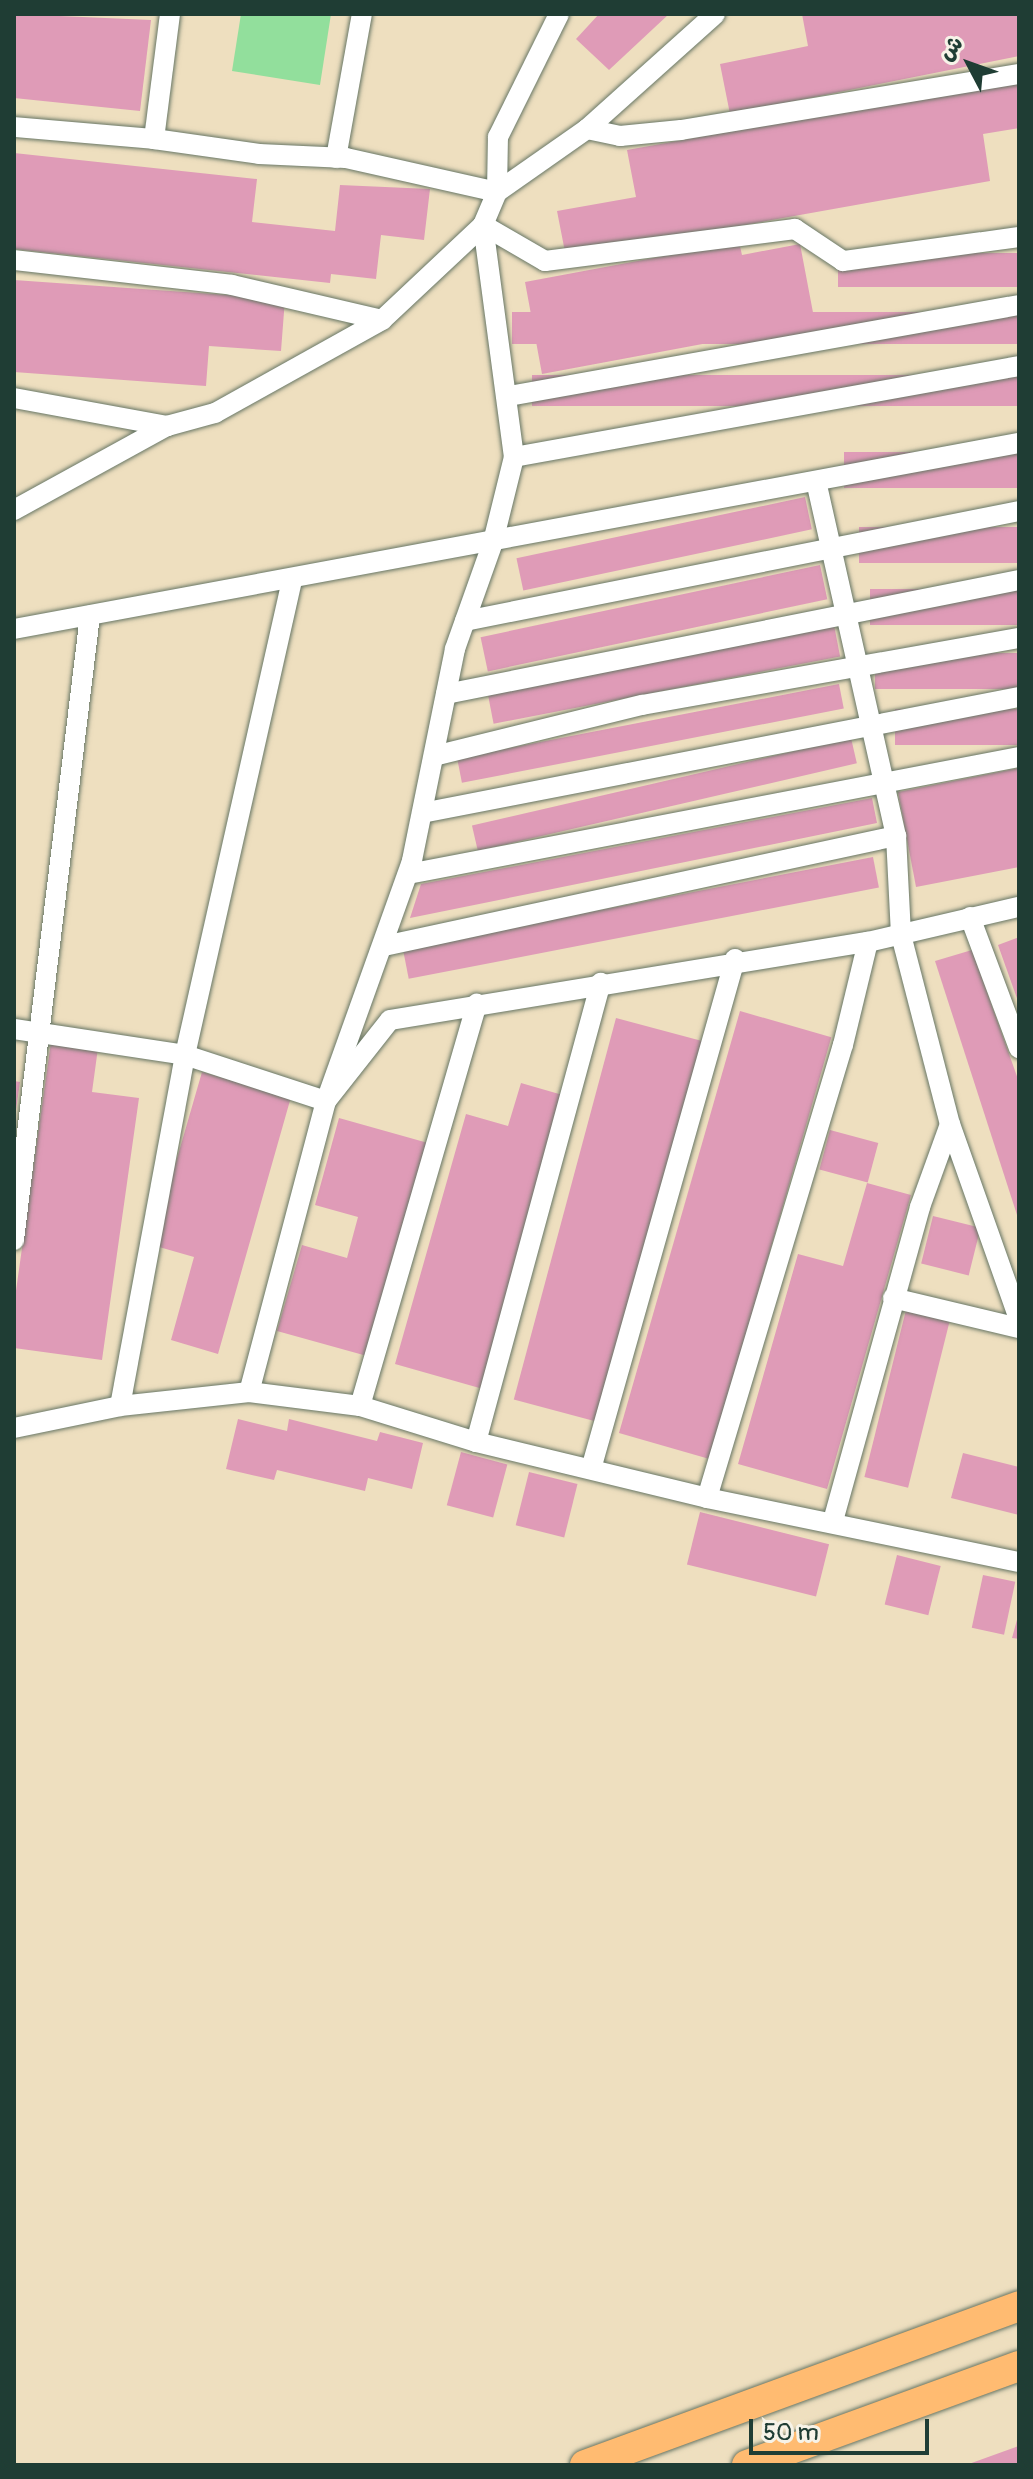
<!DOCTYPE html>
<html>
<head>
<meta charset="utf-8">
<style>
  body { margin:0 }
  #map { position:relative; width:1033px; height:2479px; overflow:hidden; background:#eedfbf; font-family:Pangolin,"Playpen Sans Arabic",sans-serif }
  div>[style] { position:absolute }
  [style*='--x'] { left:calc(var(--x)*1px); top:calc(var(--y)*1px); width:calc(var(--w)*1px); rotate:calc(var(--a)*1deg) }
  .green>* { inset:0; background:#92df9c }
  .building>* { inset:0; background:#df9bb7; transform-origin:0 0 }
  .roads { filter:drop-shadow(0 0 2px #677665) drop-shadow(0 0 2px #677665) }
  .street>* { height:20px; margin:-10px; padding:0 10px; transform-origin:10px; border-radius:10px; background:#fff }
  .primary>* { height:30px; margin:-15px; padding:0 15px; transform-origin:15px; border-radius:15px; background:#ffbb71 }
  span { translate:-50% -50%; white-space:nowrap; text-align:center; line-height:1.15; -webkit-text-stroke:7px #f7f3e8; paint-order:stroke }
  .frame { position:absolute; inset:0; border:16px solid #1f3d34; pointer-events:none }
  .north { position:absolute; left:929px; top:24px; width:80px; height:80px; -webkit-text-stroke:6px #f7f3e8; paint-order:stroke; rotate:311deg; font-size:22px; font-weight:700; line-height:32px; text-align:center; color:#1f3d34 }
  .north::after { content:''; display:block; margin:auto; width:28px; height:36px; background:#1f3d34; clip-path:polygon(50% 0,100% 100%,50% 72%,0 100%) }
  .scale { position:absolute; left:749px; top:2419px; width:180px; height:36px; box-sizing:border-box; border:4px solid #1f3d34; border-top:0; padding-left:10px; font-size:24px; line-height:28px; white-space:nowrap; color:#1f3d34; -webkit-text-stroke:6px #f7f3e8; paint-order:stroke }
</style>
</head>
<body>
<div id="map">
  <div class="green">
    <i style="clip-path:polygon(241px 14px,331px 14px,320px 85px,232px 71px)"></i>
  </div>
  <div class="building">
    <i style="clip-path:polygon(14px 14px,151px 20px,140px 111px,14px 98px)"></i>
    <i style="clip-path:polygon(599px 14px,669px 14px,609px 70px,576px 39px)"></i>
    <i style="clip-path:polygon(802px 14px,1019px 14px,1019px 56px,730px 114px,720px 64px,808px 46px)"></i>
    <i style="clip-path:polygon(1019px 80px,1019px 128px,983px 134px,990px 181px,566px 257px,557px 211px,636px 197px,627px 150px)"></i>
    <i style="clip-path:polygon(14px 153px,257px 179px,252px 222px,335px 231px,340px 185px,430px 189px,424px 240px,381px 235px,376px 279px,331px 274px,330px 283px,14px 249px)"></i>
    <i style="clip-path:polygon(739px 242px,742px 255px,800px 244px,815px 323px,542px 374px,525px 282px)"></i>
    <i style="left:1019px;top:253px;width:34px;height:181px;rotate:90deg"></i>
    <i style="clip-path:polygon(14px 280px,285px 299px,281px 351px,209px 346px,206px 386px,14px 372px)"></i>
    <i style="left:1019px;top:312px;width:32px;height:507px;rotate:90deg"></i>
    <i style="left:1019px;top:375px;width:31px;height:487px;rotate:90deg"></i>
    <i style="left:1019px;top:452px;width:36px;height:175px;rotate:90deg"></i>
    <i style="left:805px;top:497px;width:33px;height:295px;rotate:78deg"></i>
    <i style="left:1019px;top:527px;width:36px;height:160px;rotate:90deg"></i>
    <i style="left:820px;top:565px;width:35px;height:347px;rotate:78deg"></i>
    <i style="left:1019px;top:589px;width:36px;height:149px;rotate:90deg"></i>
    <i style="left:834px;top:625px;width:32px;height:353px;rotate:79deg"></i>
    <i style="left:1019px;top:653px;width:36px;height:144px;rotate:90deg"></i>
    <i style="left:839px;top:684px;width:25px;height:389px;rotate:79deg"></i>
    <i style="left:1019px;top:709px;width:36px;height:124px;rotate:90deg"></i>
    <i style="left:851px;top:738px;width:26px;height:389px;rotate:77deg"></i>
    <i style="clip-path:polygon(1019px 768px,1019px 867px,916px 887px,898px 792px)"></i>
    <i style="clip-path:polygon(872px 798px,877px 823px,410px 918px,421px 884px)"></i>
    <i style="left:873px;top:857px;width:31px;height:479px;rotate:79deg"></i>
    <i style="clip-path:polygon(1019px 937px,1019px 1004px,998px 945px)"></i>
    <i style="clip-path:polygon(972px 950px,1019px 1082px,1019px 1221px,935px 961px)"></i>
    <i style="left:740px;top:1011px;width:95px;height:439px;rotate:16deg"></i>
    <i style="left:616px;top:1018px;width:90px;height:395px;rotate:15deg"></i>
    <i style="clip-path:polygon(51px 1042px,98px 1048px,92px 1092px,139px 1098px,102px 1360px,14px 1348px,14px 1305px)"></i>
    <i style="clip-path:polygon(202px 1072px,291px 1097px,218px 1354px,171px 1340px,194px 1257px,152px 1245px)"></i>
    <i style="clip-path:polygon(14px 1081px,20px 1082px,16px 1110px,14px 1110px)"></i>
    <i style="clip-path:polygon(521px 1083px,566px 1096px,483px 1389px,395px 1364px,466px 1114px,508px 1126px)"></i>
    <i style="clip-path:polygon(339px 1118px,428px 1143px,367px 1356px,277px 1331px,302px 1245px,347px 1258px,358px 1217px,315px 1205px)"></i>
    <i style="left:830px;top:1130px;width:50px;height:41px;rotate:15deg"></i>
    <i style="clip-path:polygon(867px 1183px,911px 1195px,827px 1489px,738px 1464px,798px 1254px,843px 1266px)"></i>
    <i style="left:933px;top:1216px;width:49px;height:49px;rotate:14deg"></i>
    <i style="left:906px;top:1310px;width:45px;height:172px;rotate:14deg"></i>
    <i style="clip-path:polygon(238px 1419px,287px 1431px,289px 1419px,377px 1441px,380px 1432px,423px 1443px,412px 1489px,368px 1478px,365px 1491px,277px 1470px,274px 1480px,226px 1469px)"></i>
    <i style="left:461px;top:1452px;width:48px;height:55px;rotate:15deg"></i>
    <i style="clip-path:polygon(963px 1453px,1019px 1467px,1019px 1515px,951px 1498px)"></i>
    <i style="left:529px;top:1472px;width:50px;height:55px;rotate:14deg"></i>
    <i style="left:700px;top:1512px;width:133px;height:54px;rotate:14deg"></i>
    <i style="left:897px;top:1555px;width:45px;height:51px;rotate:14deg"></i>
    <i style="left:983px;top:1575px;width:33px;height:54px;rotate:12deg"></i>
    <i style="clip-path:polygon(1018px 1616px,1019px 1616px,1019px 1639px,1012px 1638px)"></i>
    <i style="clip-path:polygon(1019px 2446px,1019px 2465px,966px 2465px)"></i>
  </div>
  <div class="roads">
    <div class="street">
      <i style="--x:14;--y:127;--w:141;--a:4.9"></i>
      <i style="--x:154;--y:139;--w:126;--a:-82.7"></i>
      <i style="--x:587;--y:129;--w:34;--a:12"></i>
      <i style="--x:620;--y:136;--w:61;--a:-5.6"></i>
      <i style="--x:681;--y:130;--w:343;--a:-9.4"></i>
      <i style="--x:154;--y:139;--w:106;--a:8.1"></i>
      <i style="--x:259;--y:154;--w:87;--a:2.6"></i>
      <i style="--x:346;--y:158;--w:155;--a:12.7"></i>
      <i style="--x:497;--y:192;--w:55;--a:-89"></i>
      <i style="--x:498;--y:137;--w:137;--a:-63.6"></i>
      <i style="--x:336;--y:158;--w:146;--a:-79.8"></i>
      <i style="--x:1019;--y:237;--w:178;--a:172.2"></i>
      <i style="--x:843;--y:261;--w:58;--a:-146.3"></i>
      <i style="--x:795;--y:229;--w:252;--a:172.7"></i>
      <i style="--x:545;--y:261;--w:72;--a:-149.9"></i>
      <i style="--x:483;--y:225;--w:234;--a:82.4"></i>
      <i style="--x:514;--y:457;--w:88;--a:103.9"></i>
      <i style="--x:493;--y:542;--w:114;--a:109.6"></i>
      <i style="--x:455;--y:649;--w:216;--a:101.5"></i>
      <i style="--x:412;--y:861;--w:255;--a:109.7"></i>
      <i style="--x:326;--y:1101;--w:301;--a:104.8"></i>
      <i style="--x:249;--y:1392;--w:112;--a:7.2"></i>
      <i style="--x:360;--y:1406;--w:121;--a:17.2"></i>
      <i style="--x:476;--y:1442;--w:238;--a:13.6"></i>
      <i style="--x:707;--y:1498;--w:318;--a:11.6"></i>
      <i style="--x:14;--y:260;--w:219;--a:6.5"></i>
      <i style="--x:232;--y:285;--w:154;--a:13.1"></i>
      <i style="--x:509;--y:396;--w:518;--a:-10.12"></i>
      <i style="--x:14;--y:398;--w:156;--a:10.4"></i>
      <i style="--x:514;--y:457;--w:513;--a:-10.21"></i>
      <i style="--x:816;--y:481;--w:364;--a:77.3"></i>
      <i style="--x:896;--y:836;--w:99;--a:87.1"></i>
      <i style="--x:901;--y:935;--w:195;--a:75.5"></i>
      <i style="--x:950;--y:1124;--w:207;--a:70.5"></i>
      <i style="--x:14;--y:510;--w:175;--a:-28.8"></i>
      <i style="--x:167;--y:426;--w:50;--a:-15.2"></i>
      <i style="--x:215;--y:413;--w:191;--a:-29.1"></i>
      <i style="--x:382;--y:320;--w:139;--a:-43.2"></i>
      <i style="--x:483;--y:225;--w:36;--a:-67"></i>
      <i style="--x:497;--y:192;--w:110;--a:-35"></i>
      <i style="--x:587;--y:129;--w:172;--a:-41.9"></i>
      <i style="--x:465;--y:621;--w:565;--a:-11.23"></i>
      <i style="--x:14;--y:629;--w:1022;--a:-10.49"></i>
      <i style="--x:446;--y:694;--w:584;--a:-11.25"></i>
      <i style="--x:434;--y:756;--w:214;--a:-13.8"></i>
      <i style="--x:642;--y:705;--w:383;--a:-10.1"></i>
      <i style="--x:422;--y:813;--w:608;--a:-11"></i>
      <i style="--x:408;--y:874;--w:622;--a:-10.84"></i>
      <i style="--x:970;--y:917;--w:140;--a:69.5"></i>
      <i style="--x:384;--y:946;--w:524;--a:-12.13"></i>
      <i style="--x:14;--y:1029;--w:173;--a:8.6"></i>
      <i style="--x:185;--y:1055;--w:148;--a:18.1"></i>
      <i style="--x:326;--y:1101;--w:103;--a:-51.7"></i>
      <i style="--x:390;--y:1020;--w:484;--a:-9.3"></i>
      <i style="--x:868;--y:942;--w:155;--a:-13.1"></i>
      <i style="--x:14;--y:1240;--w:629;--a:-83.06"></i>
      <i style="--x:893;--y:1298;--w:130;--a:13.4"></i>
      <i style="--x:120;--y:1406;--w:357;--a:-79.5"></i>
      <i style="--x:185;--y:1055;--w:488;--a:-77.3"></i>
      <i style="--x:360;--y:1406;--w:419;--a:-73.8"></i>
      <i style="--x:14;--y:1428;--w:108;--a:-11.7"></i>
      <i style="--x:120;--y:1406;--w:130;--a:-6.2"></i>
      <i style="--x:476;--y:1442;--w:476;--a:-74.8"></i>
      <i style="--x:591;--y:1469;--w:530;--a:-74.23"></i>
      <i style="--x:707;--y:1498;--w:473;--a:-73.3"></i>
      <i style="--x:843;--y:1045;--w:106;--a:-76.4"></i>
      <i style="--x:833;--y:1521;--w:326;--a:-74.5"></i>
      <i style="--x:920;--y:1207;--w:88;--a:-70.1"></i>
    </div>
    <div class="primary">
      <i style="--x:585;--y:2465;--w:462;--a:-20.1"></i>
      <i style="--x:747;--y:2465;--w:289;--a:-20"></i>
    </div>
  </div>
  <div class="frame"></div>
  <div class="north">ش</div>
  <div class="scale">50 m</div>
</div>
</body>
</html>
